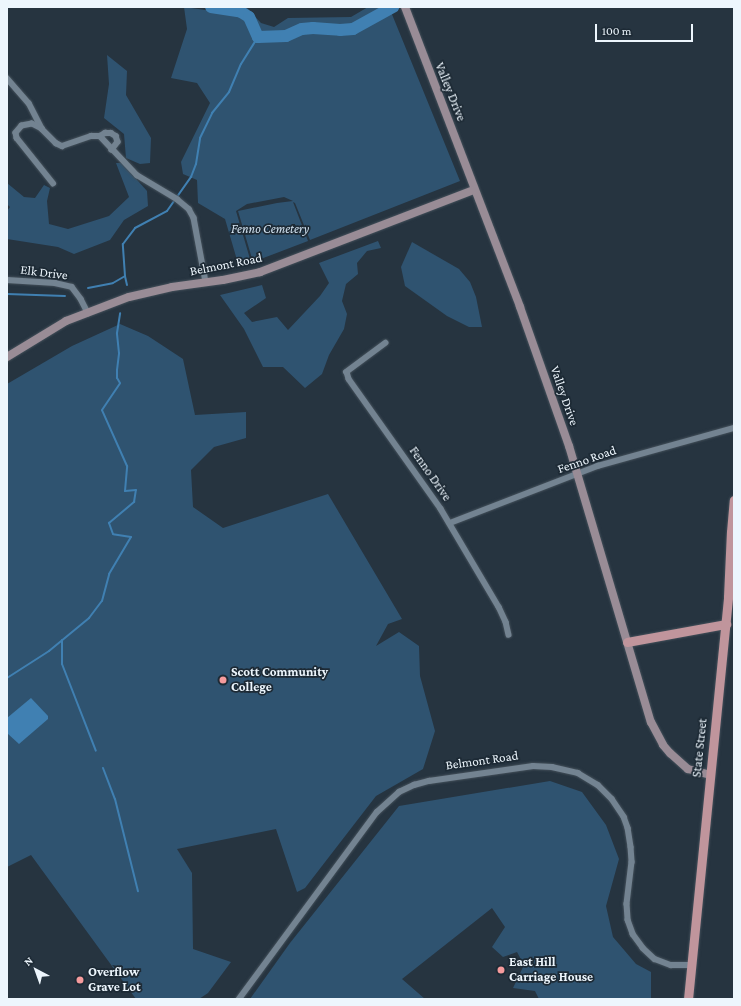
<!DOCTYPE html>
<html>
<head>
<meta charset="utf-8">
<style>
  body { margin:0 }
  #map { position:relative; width:741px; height:1006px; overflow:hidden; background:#263440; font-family:"Crimson Pro",serif }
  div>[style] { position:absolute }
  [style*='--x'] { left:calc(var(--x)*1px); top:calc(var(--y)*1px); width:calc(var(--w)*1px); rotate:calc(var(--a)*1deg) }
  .green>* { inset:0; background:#2f5370 }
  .water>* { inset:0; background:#4080b2 }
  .stream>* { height:2px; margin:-1px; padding:0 1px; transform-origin:1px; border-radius:1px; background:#4080b2 }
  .river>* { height:12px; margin:-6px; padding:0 6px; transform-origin:6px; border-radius:6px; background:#4080b2 }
  .roads { filter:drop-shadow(0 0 1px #44505a) drop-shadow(0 0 1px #44505a) }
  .street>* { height:5.5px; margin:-2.75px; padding:0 2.75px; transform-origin:2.75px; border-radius:2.75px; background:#738391 }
  .secondary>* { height:8px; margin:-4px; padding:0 4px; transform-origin:4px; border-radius:4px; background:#998c96 }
  .primary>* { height:9px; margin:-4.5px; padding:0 4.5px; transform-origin:4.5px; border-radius:4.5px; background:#c0959c }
  .dots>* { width:11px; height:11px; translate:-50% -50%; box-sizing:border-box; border:2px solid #1d2a35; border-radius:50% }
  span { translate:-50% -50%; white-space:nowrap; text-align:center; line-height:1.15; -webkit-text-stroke:3.5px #1d2a35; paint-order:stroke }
  .street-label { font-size:13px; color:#edf6fd }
  .park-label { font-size:13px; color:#d2e2f0; font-style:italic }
  .poi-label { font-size:13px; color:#edf6fd; font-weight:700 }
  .left { translate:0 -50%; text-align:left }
  .frame { position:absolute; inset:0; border:8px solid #edf6fd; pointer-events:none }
  .north { position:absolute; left:16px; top:950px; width:40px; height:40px; -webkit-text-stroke:3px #1d2a35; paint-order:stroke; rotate:319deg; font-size:11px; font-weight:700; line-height:16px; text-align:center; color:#edf6fd }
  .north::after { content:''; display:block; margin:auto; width:14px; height:18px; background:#edf6fd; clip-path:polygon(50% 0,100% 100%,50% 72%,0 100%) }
  .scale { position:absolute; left:595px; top:24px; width:98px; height:18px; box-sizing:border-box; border:2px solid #edf6fd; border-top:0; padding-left:5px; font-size:12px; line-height:14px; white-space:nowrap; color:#edf6fd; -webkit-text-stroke:3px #1d2a35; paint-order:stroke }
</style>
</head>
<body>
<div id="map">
  <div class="green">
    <i style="clip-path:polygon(184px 7px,234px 14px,247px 8px,261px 23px,274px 27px,288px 18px,351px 17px,368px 7px,389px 7px,460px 181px,310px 240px,295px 203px,293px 202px,308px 241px,253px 262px,238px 211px,277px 203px,293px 201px,284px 197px,247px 204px,236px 211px,250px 259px,237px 260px,225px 219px,198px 203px,197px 180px,183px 174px,181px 162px,210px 103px,197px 83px,171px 78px,187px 29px)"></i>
    <i style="clip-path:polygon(107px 55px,127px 71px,126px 95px,151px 138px,150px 163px,140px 164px,126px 158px,124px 134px,104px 118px,109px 84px)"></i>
    <i style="clip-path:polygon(116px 163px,122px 163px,147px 191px,148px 206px,124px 220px,110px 240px,74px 254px,58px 247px,7px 239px,7px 211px,10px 207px,7px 204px,7px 183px,24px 197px,35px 198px,44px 185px,50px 188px,47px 201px,49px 224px,68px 229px,109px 216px,129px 197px)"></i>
    <i style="clip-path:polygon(378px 241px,381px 248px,367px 251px,357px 263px,358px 274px,346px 284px,342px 301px,347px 314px,344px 329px,329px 355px,322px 374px,305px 388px,283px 367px,263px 367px,244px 329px,220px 295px,262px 285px,266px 298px,244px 313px,252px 322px,277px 317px,288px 330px,320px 296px,329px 283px,319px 263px)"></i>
    <i style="clip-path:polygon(412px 242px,459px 269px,470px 282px,476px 297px,482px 327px,469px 327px,447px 316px,405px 286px,401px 267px)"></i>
    <i style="clip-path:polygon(120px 324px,148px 336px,183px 359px,195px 415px,246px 412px,246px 438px,214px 447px,191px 470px,193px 507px,223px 528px,328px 494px,402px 619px,388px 624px,376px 646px,399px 632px,419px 646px,420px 676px,435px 731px,423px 769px,376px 796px,305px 888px,297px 892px,276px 829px,177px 849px,192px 873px,193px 949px,231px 962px,208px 993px,199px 999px,136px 999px,31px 855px,7px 867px,7px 384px,72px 346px)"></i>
    <i style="clip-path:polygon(550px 781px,582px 792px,606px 825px,619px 859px,606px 906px,613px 937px,636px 964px,651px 972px,651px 999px,539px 999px,535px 991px,513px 988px,524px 965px,517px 952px,503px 957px,492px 947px,505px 927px,492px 908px,402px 979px,425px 999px,250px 999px,290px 943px,399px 806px)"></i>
  </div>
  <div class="water">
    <i style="clip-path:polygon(31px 698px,48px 716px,48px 719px,19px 744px,7px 733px,7px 718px)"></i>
  </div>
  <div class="stream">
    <i style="--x:127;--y:285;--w:9;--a:-103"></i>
    <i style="--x:125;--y:276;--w:32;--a:-94"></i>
    <i style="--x:123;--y:244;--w:20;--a:-53"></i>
    <i style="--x:135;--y:228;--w:36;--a:-28"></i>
    <i style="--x:167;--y:211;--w:42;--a:-54.8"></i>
    <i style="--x:191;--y:177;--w:14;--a:-69"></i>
    <i style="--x:196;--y:164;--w:26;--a:-81"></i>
    <i style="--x:200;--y:138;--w:28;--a:-64"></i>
    <i style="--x:212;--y:113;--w:27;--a:-51"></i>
    <i style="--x:229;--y:92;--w:30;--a:-67"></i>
    <i style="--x:241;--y:64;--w:32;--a:-58"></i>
    <i style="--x:88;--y:288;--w:25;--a:-11"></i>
    <i style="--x:113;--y:283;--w:14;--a:-30"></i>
    <i style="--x:7;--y:294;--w:58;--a:2"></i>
    <i style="--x:62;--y:640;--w:24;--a:90"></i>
    <i style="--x:62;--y:664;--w:93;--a:68.7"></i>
    <i style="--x:7;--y:678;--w:50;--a:-32.7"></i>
    <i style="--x:49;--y:651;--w:52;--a:-39.5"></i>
    <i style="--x:89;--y:618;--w:21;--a:-53"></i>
    <i style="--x:102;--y:601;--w:28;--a:-75"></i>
    <i style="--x:109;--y:574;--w:43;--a:-59.3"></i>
    <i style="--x:131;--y:537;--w:18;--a:-171"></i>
    <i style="--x:113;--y:534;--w:12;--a:-110"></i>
    <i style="--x:109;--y:523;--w:33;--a:-40"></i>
    <i style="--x:134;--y:502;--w:12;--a:-81"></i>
    <i style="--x:136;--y:490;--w:11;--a:175"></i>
    <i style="--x:125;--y:491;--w:25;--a:-85"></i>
    <i style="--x:127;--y:466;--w:61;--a:-114.1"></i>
    <i style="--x:102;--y:410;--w:32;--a:-56"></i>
    <i style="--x:120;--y:383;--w:6;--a:-121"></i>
    <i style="--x:117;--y:378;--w:8;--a:-90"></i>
    <i style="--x:117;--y:370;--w:17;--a:-83"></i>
    <i style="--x:119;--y:353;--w:20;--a:-96"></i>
    <i style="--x:117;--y:333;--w:20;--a:-81"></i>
    <i style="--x:103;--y:768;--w:33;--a:69"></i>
    <i style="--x:115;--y:799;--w:95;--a:76"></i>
  </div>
  <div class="river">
    <i style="--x:211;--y:7;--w:30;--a:9"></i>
    <i style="--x:241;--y:12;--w:9;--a:32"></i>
    <i style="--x:249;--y:17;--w:22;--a:66"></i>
    <i style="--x:258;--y:37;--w:28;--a:-2"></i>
    <i style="--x:286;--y:36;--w:17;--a:-24"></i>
    <i style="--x:302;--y:29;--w:11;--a:-5"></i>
    <i style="--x:313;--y:28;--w:27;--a:4"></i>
    <i style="--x:340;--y:30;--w:13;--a:-4"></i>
    <i style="--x:353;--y:29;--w:46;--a:-28.8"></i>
  </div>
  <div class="roads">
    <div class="street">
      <i style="--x:7;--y:78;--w:33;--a:49"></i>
      <i style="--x:29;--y:103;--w:29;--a:63"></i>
      <i style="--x:42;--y:129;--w:20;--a:45"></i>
      <i style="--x:56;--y:143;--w:7;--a:27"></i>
      <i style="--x:62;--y:146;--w:31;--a:-19"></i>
      <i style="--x:91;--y:136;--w:9;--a:0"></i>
      <i style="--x:42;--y:129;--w:11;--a:-153"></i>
      <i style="--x:32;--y:124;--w:10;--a:169"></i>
      <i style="--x:22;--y:126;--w:9;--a:131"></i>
      <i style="--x:16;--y:133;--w:5;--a:79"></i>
      <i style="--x:17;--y:138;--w:58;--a:51.3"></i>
      <i style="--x:100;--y:136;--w:54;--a:46.5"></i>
      <i style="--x:137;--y:175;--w:47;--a:31"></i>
      <i style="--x:177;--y:199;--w:16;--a:40"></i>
      <i style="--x:189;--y:209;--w:10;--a:61"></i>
      <i style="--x:194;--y:218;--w:65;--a:79.4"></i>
      <i style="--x:100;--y:136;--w:6;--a:-31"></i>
      <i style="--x:105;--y:133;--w:6;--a:0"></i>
      <i style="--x:111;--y:133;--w:6;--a:31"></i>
      <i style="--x:116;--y:136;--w:6;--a:72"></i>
      <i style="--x:118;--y:142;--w:10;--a:127"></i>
      <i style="--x:7;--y:280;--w:48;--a:3.6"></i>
      <i style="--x:55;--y:283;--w:17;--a:13"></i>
      <i style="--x:72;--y:287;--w:15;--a:53"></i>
      <i style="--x:81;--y:299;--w:16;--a:63"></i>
      <i style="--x:386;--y:343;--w:49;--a:143.4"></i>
      <i style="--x:347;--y:372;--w:7;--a:74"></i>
      <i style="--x:349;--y:379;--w:159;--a:54.7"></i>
      <i style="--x:441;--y:509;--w:114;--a:59.4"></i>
      <i style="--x:499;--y:607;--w:17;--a:65"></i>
      <i style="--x:506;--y:622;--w:13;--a:77"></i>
      <i style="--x:450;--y:523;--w:159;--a:-21.1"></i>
      <i style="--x:598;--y:466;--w:141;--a:-15.6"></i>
      <i style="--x:239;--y:999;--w:232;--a:-53.6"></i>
      <i style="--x:377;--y:812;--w:30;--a:-42"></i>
      <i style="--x:399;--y:792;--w:17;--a:-25"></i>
      <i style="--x:414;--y:785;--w:16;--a:-15"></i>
      <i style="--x:429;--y:781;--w:105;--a:-8.2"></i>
      <i style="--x:533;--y:766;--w:19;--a:3"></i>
      <i style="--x:552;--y:767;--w:27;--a:13"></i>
      <i style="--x:578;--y:773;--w:23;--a:31"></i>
      <i style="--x:598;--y:785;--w:20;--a:45"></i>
      <i style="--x:612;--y:799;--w:22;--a:56"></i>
      <i style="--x:624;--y:817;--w:12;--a:70"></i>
      <i style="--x:628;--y:828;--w:19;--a:81"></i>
      <i style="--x:631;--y:847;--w:15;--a:86"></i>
      <i style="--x:632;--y:862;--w:42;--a:96.8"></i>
      <i style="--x:627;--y:904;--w:16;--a:86"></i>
      <i style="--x:628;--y:920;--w:15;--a:70"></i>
      <i style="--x:633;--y:934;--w:17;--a:54"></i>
      <i style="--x:643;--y:948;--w:16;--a:43"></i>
      <i style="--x:655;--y:959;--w:17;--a:21"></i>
      <i style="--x:671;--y:965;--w:20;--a:0"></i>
    </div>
    <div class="secondary">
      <i style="--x:405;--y:7;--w:321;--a:69"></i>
      <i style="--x:520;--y:307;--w:147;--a:70.6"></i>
      <i style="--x:569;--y:446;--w:288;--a:73.5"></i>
      <i style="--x:651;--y:722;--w:26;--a:62"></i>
      <i style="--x:663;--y:745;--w:11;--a:49"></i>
      <i style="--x:670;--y:753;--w:24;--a:42"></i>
      <i style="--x:688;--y:769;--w:23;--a:15"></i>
      <i style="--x:7;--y:357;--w:69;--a:-31.4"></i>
      <i style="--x:66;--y:321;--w:67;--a:-20.9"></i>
      <i style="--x:129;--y:297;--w:44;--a:-13.1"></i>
      <i style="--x:172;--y:287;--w:51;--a:-7.8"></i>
      <i style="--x:223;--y:280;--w:38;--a:-12"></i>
      <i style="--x:260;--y:272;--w:229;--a:-21"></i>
    </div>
    <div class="primary">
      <i style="--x:627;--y:642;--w:101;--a:-10.3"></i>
      <i style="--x:688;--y:999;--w:404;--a:-84.3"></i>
      <i style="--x:728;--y:597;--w:65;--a:-87.4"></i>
      <i style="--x:731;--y:532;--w:32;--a:-85"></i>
    </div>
  </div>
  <div class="dots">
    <i style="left:223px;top:680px;background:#f59b9d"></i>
    <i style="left:501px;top:970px;background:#f59b9d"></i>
    <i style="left:80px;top:980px;background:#f59b9d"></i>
  </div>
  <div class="street-label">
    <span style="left:450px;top:92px;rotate:68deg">Valley Drive</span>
    <span style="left:226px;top:265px;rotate:-11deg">Belmont Road</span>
    <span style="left:44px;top:273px;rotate:7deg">Elk Drive</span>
    <span style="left:564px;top:396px;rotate:71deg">Valley Drive</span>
    <span style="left:587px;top:460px;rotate:-19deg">Fenno Road</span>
    <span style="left:430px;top:474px;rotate:55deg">Fenno Drive</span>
    <span style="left:700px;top:748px;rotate:-84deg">State Street</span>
    <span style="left:482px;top:761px;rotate:-8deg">Belmont Road</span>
  </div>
  <div class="park-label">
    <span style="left:270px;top:229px">Fenno Cemetery</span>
  </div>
  <div class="poi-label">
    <span class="left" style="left:231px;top:680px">Scott Community<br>College</span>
    <span class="left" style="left:509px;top:970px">East Hill<br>Carriage House</span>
    <span class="left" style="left:88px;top:980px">Overflow<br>Grave Lot</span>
  </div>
  <div class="frame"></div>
  <div class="north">N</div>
  <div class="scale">100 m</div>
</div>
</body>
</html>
